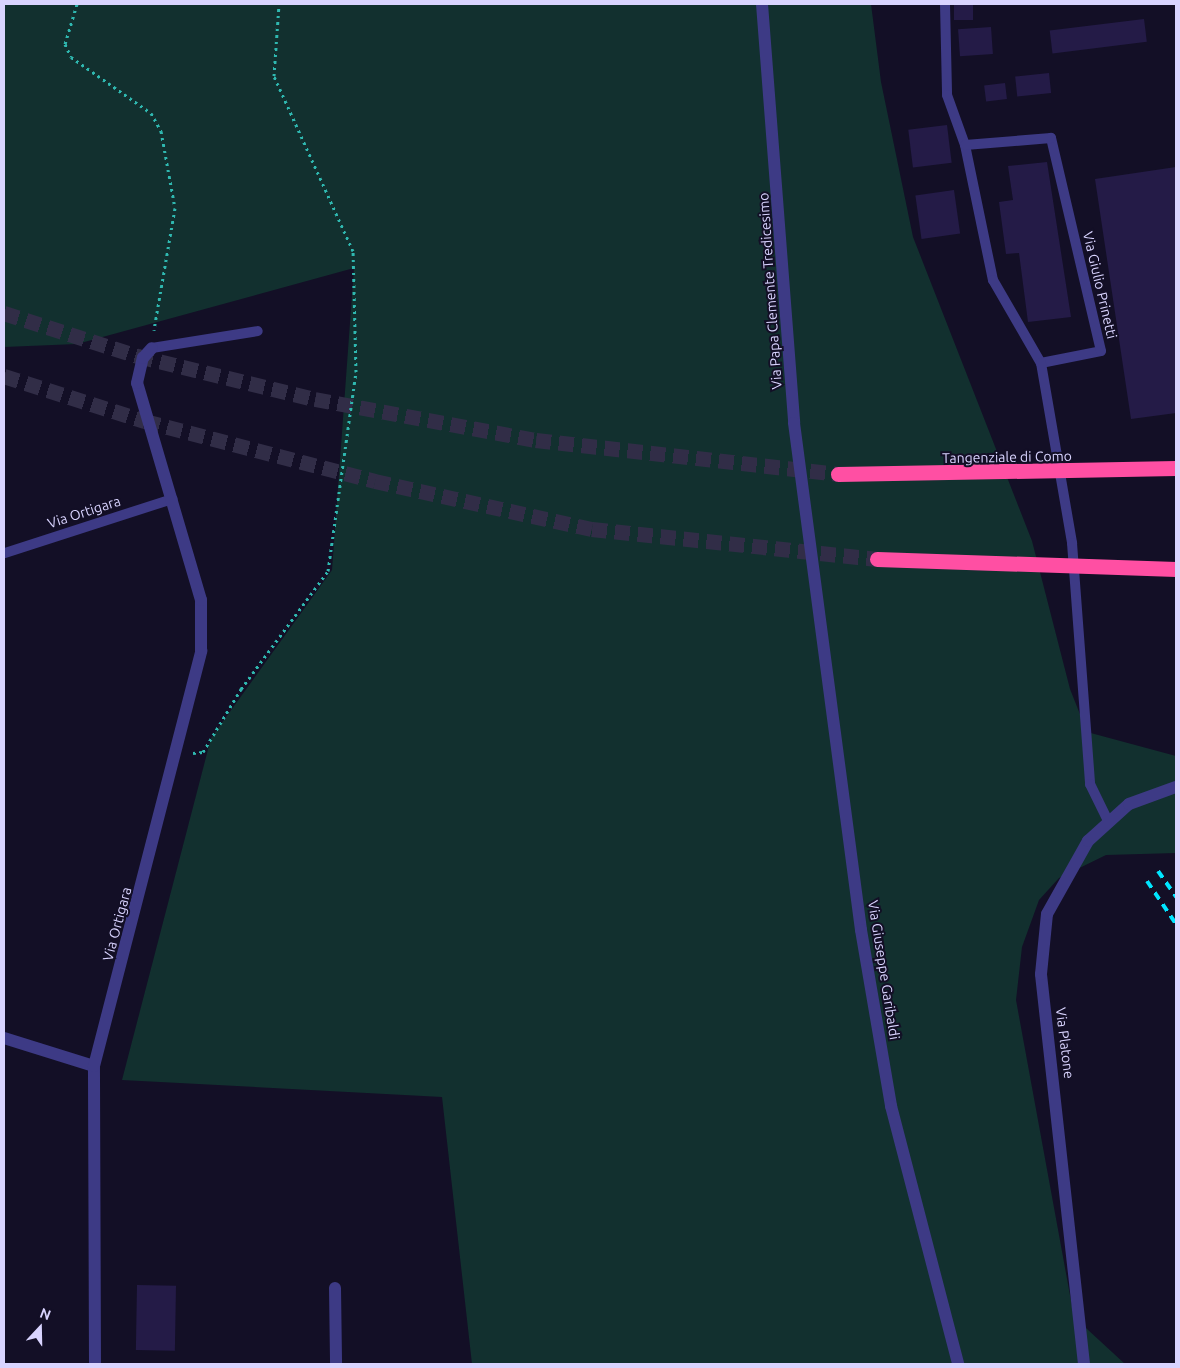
<!DOCTYPE html>
<html>
<head>
<meta charset="utf-8">
<style>
  body { margin:0 }
  #map { position:relative; width:1180px; height:1368px; overflow:hidden; background:#130f26; font-family:Ubuntu,sans-serif }
  div>[style] { position:absolute }
  [style*='--x'] { left:calc(var(--x)*1px); top:calc(var(--y)*1px); width:calc(var(--w)*1px); rotate:calc(var(--a)*1deg) }
  .green>* { inset:0; background:#12302f }
  .building>* { inset:0; background:#241b47; transform-origin:0 0 }
  .motorway-tunnel>* { height:15px; margin-top:-7.5px; transform-origin:0; background:repeating-linear-gradient(90deg,#312d47 0 15px,transparent 0 23px) }
  .path>* { height:3px; margin-top:-1.5px; transform-origin:0; background:repeating-linear-gradient(90deg,#2fb8b0 0 2.5px,transparent 0 6.5px) }
  .service>* { height:10px; margin:-5px; padding:0 5px; transform-origin:5px; border-radius:5px; background:#3d3a85 }
  .minor>* { height:12px; margin:-6px; padding:0 6px; transform-origin:6px; border-radius:6px; background:#3d3a85 }
  .tertiary>* { height:12px; margin:-6px; padding:0 6px; transform-origin:6px; border-radius:6px; background:#3d3a85 }
  .motorway>* { height:15px; margin:-7.5px; padding:0 7.5px; transform-origin:7.5px; border-radius:7.5px; background:#ff4fa3 }
  .rail>* { height:4px; margin-top:-2px; transform-origin:0; background:repeating-linear-gradient(90deg,#00e5ff 0 8px,transparent 0 14px) }
  span { translate:-50% -50%; white-space:nowrap; text-align:center; line-height:1.15; -webkit-text-stroke:4px #130f26; paint-order:stroke }
  .street-label { font-size:14px; color:#d9d4ff }
  .frame { position:absolute; inset:0; border:5px solid #d9d4ff; pointer-events:none }
  .north { position:absolute; left:15px; top:1303px; width:50px; height:50px; -webkit-text-stroke:4px #130f26; paint-order:stroke; rotate:21deg; font-size:14px; font-weight:700; line-height:20px; text-align:center; color:#d9d4ff }
  .north::after { content:''; display:block; margin:auto; width:18px; height:22px; background:#d9d4ff; clip-path:polygon(50% 0,100% 100%,50% 72%,0 100%) }
</style>
</head>
<body>
<div id="map">
  <div class="green">
    <i style="clip-path:polygon(4px 4px,871px 4px,881px 82px,913px 237px,1032px 541px,1070px 689px,1087px 732px,1176px 756px,1176px 853px,1106px 855px,1059px 878px,1039px 900px,1022px 947px,1016px 1000px,1074px 1317px,1125px 1364px,472px 1364px,442px 1097px,122px 1080px,211px 738px,332px 570px,354px 268px,77px 344px,4px 347px)"></i>
  </div>
  <div class="building">
    <i style="left:954px;top:4px;width:19px;height:16px"></i>
    <i style="left:1144px;top:19px;width:23px;height:95px;rotate:83deg"></i>
    <i style="left:991px;top:27px;width:27px;height:33px;rotate:86deg"></i>
    <i style="left:1049px;top:73px;width:20px;height:34px;rotate:84deg"></i>
    <i style="left:1005px;top:83px;width:16px;height:21px;rotate:83deg"></i>
    <i style="left:947px;top:125px;width:38px;height:39px;rotate:83deg"></i>
    <i style="clip-path:polygon(1047px 162px,1071px 317px,1028px 322px,1019px 253px,1006px 254px,999px 202px,1013px 200px,1008px 166px)"></i>
    <i style="clip-path:polygon(1176px 167px,1176px 413px,1131px 419px,1095px 179px)"></i>
    <i style="left:954px;top:190px;width:44px;height:39px;rotate:82deg"></i>
    <i style="left:137px;top:1285px;width:39px;height:65px;rotate:1deg"></i>
  </div>
  <div class="motorway-tunnel">
    <i style="--x:4;--y:313;--w:141;--a:17.8"></i>
    <i style="--x:138;--y:356;--w:182;--a:13.7"></i>
    <i style="--x:315;--y:399;--w:225;--a:10.5"></i>
    <i style="--x:536;--y:440;--w:304;--a:6.4"></i>
    <i style="--x:4;--y:376;--w:148;--a:17.7"></i>
    <i style="--x:145;--y:421;--w:238;--a:14.6"></i>
    <i style="--x:375;--y:481;--w:222;--a:12.5"></i>
    <i style="--x:592;--y:529;--w:287;--a:6"></i>
  </div>
  <div class="path">
    <i style="--x:77;--y:4;--w:42;--a:106.7"></i>
    <i style="--x:65;--y:44;--w:14;--a:65"></i>
    <i style="--x:71;--y:57;--w:98;--a:35"></i>
    <i style="--x:151;--y:113;--w:21;--a:61"></i>
    <i style="--x:161;--y:131;--w:78;--a:79.7"></i>
    <i style="--x:175;--y:208;--w:124;--a:99.8"></i>
    <i style="--x:193;--y:753;--w:10;--a:-6"></i>
    <i style="--x:203;--y:752;--w:74;--a:-58.9"></i>
    <i style="--x:241;--y:689;--w:147;--a:-53.6"></i>
    <i style="--x:328;--y:571;--w:201;--a:-82"></i>
    <i style="--x:356;--y:372;--w:121;--a:-91.4"></i>
    <i style="--x:353;--y:251;--w:192;--a:-114.3"></i>
    <i style="--x:274;--y:76;--w:72;--a:-86"></i>
  </div>
  <div class="service">
    <i style="--x:945;--y:4;--w:91;--a:88.7"></i>
    <i style="--x:947;--y:95;--w:53;--a:70.2"></i>
    <i style="--x:965;--y:145;--w:138;--a:78.3"></i>
    <i style="--x:993;--y:280;--w:96;--a:60"></i>
    <i style="--x:1041;--y:363;--w:61;--a:-11.3"></i>
    <i style="--x:1101;--y:351;--w:219;--a:-103.2"></i>
    <i style="--x:1051;--y:138;--w:86;--a:175.3"></i>
    <i style="--x:152;--y:348;--w:107;--a:-9.1"></i>
    <i style="--x:1041;--y:363;--w:183;--a:80.2"></i>
    <i style="--x:1072;--y:543;--w:242;--a:85.7"></i>
    <i style="--x:1090;--y:784;--w:43;--a:64"></i>
    <i style="--x:5;--y:553;--w:176;--a:-17.9"></i>
  </div>
  <div class="minor">
    <i style="--x:4;--y:1038;--w:94;--a:17.3"></i>
    <i style="--x:335;--y:1288;--w:76;--a:89.2"></i>
    <i style="--x:95;--y:1364;--w:298;--a:-90.2"></i>
    <i style="--x:94;--y:1066;--w:429;--a:-75.5"></i>
    <i style="--x:201;--y:651;--w:51;--a:-90"></i>
    <i style="--x:201;--y:600;--w:226;--a:-106.4"></i>
    <i style="--x:137;--y:383;--w:26;--a:-77"></i>
    <i style="--x:143;--y:358;--w:13;--a:-48"></i>
  </div>
  <div class="tertiary">
    <i style="--x:762;--y:4;--w:420;--a:85.6"></i>
    <i style="--x:794;--y:423;--w:511;--a:82.47"></i>
    <i style="--x:861;--y:930;--w:179;--a:80.3"></i>
    <i style="--x:891;--y:1106;--w:267;--a:75.4"></i>
    <i style="--x:1084;--y:1364;--w:392;--a:-96.3"></i>
    <i style="--x:1041;--y:974;--w:60;--a:-84.3"></i>
    <i style="--x:1047;--y:914;--w:84;--a:-60.7"></i>
    <i style="--x:1088;--y:841;--w:55;--a:-42.1"></i>
    <i style="--x:1129;--y:804;--w:50;--a:-19.9"></i>
  </div>
  <div class="motorway">
    <i style="--x:838;--y:474;--w:338;--a:-1"></i>
    <i style="--x:877;--y:559;--w:299;--a:1.9"></i>
  </div>
  <div class="rail">
    <i style="--x:1158;--y:871;--w:32;--a:55"></i>
    <i style="--x:1147;--y:881;--w:52;--a:56"></i>
  </div>
  <div class="street-label">
    <span style="left:1100px;top:285px;rotate:77deg">Via Giulio Prinetti</span>
    <span style="left:770px;top:291px;rotate:-94deg">Via Papa Clemente Tredicesimo</span>
    <span style="left:1007px;top:457px;rotate:-1deg">Tangenziale di Como</span>
    <span style="left:84px;top:512px;rotate:-18deg">Via Ortigara</span>
    <span style="left:117px;top:924px;rotate:-75deg">Via Ortigara</span>
    <span style="left:884px;top:970px;rotate:81deg">Via Giuseppe Garibaldi</span>
    <span style="left:1065px;top:1043px;rotate:83deg">Via Platone</span>
  </div>
  <div class="frame"></div>
  <div class="north">N</div>
</div>
</body>
</html>
